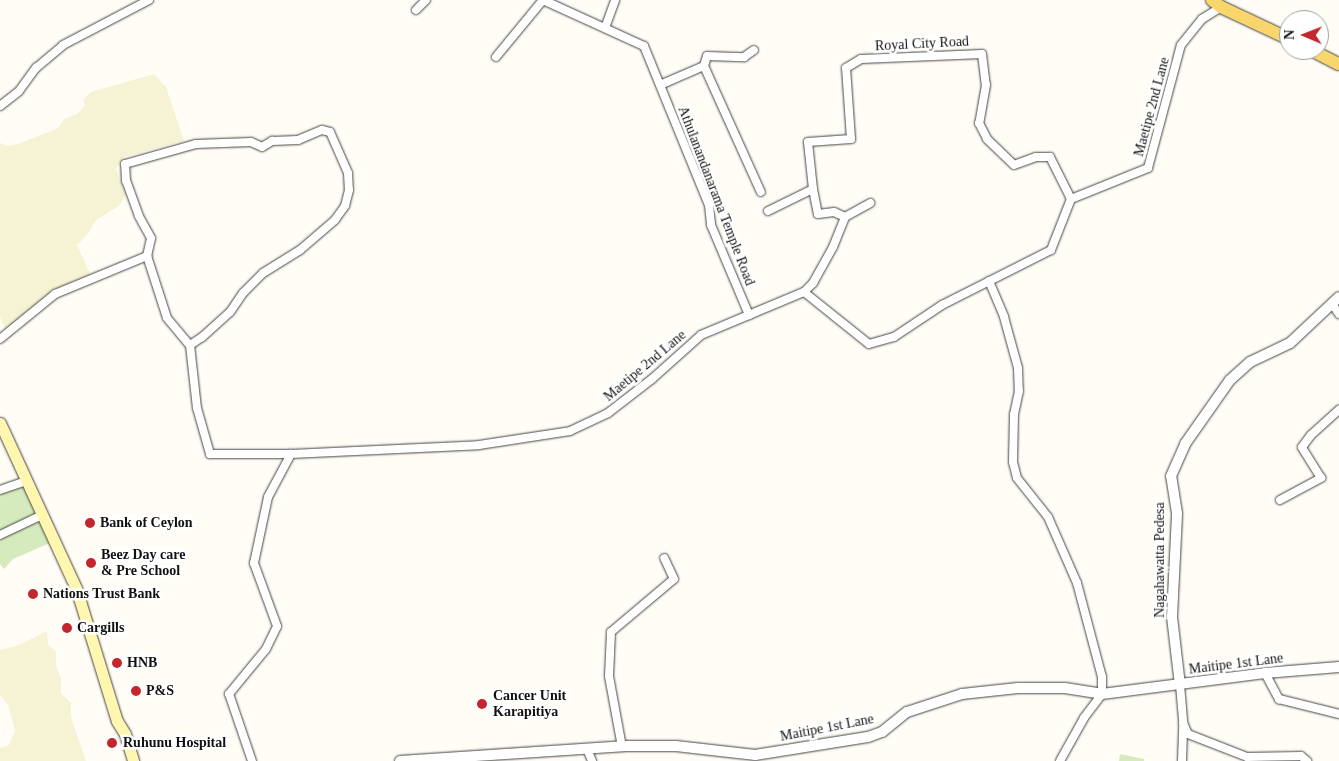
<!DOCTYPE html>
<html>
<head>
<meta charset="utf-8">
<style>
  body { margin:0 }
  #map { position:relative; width:1339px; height:761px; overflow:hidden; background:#fffdf5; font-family:"Times New Roman",serif }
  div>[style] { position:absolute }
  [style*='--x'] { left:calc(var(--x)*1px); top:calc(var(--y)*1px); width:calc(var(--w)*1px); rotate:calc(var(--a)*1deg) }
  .farmland>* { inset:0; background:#f6f3d4 }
  .green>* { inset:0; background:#d5ebbd }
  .roads { filter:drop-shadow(0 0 1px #444) drop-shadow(0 0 1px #444) }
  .minor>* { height:8px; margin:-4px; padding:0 4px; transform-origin:4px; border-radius:4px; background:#fff }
  .tertiary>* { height:10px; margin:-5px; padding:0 5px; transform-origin:5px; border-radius:5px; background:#fff }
  .secondary>* { height:11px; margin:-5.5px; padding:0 5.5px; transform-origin:5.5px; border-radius:5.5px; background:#fff6b0 }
  .primary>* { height:12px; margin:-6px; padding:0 6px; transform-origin:6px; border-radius:6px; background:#f9d66b }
  .dots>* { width:14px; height:14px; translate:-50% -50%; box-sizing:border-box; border:2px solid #fff; border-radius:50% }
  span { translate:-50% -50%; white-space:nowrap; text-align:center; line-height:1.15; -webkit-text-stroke:5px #fff; paint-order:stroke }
  .street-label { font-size:14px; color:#111 }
  .poi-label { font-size:14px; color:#111; font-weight:700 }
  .left { translate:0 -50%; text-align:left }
  .north { position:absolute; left:1279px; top:10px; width:50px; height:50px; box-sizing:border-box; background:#fff; border:1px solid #a0a0a0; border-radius:50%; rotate:271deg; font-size:14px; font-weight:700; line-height:20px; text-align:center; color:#111 }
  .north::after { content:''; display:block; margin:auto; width:18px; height:22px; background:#c4262e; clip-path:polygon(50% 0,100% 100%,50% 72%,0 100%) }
</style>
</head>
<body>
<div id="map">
  <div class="farmland">
    <i style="clip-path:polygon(154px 74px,166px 87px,184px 141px,124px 157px,116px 169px,126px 195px,119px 206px,96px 220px,88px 234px,77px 245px,92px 278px,55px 294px,7px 333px,0 317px,0 143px,8px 146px,21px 143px,58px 128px,64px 119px,77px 114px,85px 105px,83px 100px,91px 92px)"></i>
    <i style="clip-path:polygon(47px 631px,48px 644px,56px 652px,56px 667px,61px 678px,61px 693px,71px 703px,71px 717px,86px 761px,0 761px,0 748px,9px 745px,15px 731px,8px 705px,0 695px,0 650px,19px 645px)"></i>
  </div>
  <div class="green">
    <i style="clip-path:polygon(26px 481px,52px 542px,13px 559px,4px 569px,0 564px,0 490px)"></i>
    <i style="clip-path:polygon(1120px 754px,1144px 759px,1144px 761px,1119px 761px)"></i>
  </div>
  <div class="roads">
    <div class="minor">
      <i style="--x:416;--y:10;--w:14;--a:-45"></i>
      <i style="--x:605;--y:28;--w:30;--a:-70"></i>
      <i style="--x:496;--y:57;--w:74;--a:-50.5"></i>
      <i style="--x:543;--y:0;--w:111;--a:24.5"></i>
      <i style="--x:644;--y:46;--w:172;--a:67.8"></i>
      <i style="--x:709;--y:205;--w:20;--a:84"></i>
      <i style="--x:711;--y:225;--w:98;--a:67.1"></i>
      <i style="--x:704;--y:66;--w:10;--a:-73"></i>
      <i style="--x:707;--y:56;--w:37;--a:2"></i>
      <i style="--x:744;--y:57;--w:12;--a:-35"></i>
      <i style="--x:660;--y:85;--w:48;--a:-23.4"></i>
      <i style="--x:704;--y:66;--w:138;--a:65.7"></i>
      <i style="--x:0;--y:106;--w:24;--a:-38"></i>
      <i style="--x:19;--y:91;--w:29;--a:-54"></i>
      <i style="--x:36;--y:68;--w:35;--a:-40"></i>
      <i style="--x:63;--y:45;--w:97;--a:-27.6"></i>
      <i style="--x:813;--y:189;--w:25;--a:79"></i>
      <i style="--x:818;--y:214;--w:16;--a:-7"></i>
      <i style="--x:834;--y:212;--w:12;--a:24"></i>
      <i style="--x:768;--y:211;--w:50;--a:-26.1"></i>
      <i style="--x:813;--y:189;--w:47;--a:-96.1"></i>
      <i style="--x:808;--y:142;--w:43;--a:-4"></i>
      <i style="--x:851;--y:139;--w:71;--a:-94"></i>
      <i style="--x:846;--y:68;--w:17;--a:-31"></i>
      <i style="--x:861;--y:59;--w:121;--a:-2.4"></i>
      <i style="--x:982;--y:54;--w:31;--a:83"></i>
      <i style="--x:986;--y:85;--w:39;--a:100"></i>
      <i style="--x:979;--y:123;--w:18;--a:63"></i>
      <i style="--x:987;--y:139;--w:37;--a:44"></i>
      <i style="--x:1014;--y:165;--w:23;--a:-20"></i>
      <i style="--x:1036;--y:157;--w:14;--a:0"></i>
      <i style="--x:1050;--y:157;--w:47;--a:63.4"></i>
      <i style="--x:147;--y:256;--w:18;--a:-77"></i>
      <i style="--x:151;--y:238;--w:25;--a:-119"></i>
      <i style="--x:139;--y:216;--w:37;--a:-110"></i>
      <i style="--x:126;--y:181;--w:17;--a:-93"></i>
      <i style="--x:125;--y:164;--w:74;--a:-15.7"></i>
      <i style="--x:196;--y:144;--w:55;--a:-2.1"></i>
      <i style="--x:251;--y:142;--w:12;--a:24"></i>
      <i style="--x:262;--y:147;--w:12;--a:-31"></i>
      <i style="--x:272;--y:141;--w:26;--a:-2"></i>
      <i style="--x:298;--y:140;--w:26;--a:-23"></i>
      <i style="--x:322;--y:130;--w:8;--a:14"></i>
      <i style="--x:330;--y:132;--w:45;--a:66.3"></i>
      <i style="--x:348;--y:173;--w:17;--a:87"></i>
      <i style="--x:349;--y:190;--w:16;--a:104"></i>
      <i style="--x:345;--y:206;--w:17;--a:126"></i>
      <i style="--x:335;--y:220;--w:46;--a:139.4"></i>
      <i style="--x:300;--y:250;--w:44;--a:148.1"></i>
      <i style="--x:263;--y:273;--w:28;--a:135"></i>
      <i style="--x:243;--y:293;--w:23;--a:124"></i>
      <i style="--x:230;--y:312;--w:38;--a:138"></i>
      <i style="--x:202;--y:337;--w:14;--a:146"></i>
      <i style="--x:989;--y:281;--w:39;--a:67"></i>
      <i style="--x:1004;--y:317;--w:53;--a:74.6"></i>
      <i style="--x:1018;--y:368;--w:23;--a:88"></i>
      <i style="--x:1019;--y:391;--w:24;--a:102"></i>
      <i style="--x:1014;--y:414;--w:48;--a:91.2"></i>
      <i style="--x:1013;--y:462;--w:16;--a:76"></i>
      <i style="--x:1017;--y:478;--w:50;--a:51.5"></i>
      <i style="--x:1048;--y:517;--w:72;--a:66.3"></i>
      <i style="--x:1077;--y:583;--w:97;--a:75.1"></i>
      <i style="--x:1102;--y:677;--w:17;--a:90"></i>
      <i style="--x:1102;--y:694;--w:30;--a:127"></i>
      <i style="--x:1084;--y:718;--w:49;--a:119.2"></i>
      <i style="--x:804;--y:292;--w:13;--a:-45"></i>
      <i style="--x:813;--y:283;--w:41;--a:-60.9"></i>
      <i style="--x:833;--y:247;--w:32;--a:-68"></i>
      <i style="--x:845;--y:217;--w:29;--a:-29"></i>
      <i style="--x:1333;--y:305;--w:11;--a:56"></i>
      <i style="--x:0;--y:339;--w:71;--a:-39.3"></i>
      <i style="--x:55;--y:294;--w:100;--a:-22.4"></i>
      <i style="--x:147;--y:256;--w:65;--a:72.1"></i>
      <i style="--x:167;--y:318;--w:35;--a:50"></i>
      <i style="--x:190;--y:345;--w:63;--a:83.7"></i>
      <i style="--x:197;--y:408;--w:48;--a:74.2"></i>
      <i style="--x:210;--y:454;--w:81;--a:0"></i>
      <i style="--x:291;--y:454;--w:188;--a:-2.7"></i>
      <i style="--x:479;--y:445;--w:92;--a:-8.7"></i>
      <i style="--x:570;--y:431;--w:42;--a:-25.3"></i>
      <i style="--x:608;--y:413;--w:56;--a:-37.7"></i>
      <i style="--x:652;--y:379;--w:66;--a:-41.9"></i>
      <i style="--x:701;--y:335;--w:112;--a:-22.7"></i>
      <i style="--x:804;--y:292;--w:83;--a:38.7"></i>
      <i style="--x:869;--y:344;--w:26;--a:-16"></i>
      <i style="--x:894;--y:337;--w:58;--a:-33.7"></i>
      <i style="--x:942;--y:305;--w:122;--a:-26.8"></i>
      <i style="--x:1051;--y:250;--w:55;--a:-68.6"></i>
      <i style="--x:1071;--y:199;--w:83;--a:-21.9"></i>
      <i style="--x:1148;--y:168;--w:127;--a:-75"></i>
      <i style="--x:1181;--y:45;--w:33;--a:-51"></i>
      <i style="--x:1202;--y:19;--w:22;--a:-32"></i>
      <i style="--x:0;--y:490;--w:28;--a:-19"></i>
      <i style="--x:1280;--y:500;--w:47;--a:-28.2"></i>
      <i style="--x:1321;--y:478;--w:36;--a:-122"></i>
      <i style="--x:1302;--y:447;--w:15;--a:-53"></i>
      <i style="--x:1311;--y:435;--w:38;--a:-42"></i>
      <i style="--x:0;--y:535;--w:47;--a:-25.5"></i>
      <i style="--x:1265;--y:673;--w:30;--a:62"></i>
      <i style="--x:1279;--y:699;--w:62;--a:14"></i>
      <i style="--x:1180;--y:685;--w:38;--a:85"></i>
      <i style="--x:1183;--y:723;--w:12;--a:66"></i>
      <i style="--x:1188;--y:734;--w:63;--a:21.3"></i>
      <i style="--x:1247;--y:757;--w:54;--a:-1.1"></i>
      <i style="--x:1301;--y:756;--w:8;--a:40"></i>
      <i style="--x:622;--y:747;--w:72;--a:-100.4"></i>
      <i style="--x:609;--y:676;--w:44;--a:-87.4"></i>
      <i style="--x:611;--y:632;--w:82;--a:-40.1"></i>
      <i style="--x:674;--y:579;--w:23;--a:-115"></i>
      <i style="--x:587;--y:749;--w:13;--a:67"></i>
      <i style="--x:252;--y:761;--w:71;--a:-108.9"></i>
      <i style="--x:229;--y:694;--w:58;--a:-50.6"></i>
      <i style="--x:266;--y:649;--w:25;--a:-64"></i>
      <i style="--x:277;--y:626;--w:67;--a:-110.1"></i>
      <i style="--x:254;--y:563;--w:67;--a:-78"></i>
      <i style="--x:268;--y:497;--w:49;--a:-61.9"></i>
      <i style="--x:1182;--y:761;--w:36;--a:-88"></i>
    </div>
    <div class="tertiary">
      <i style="--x:1180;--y:685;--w:68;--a:-96.7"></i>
      <i style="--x:1172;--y:617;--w:104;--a:-87.2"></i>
      <i style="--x:1177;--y:513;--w:37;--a:-99"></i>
      <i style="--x:1171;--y:476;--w:35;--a:-66"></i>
      <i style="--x:1185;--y:444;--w:78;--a:-54.9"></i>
      <i style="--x:1230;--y:380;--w:27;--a:-42"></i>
      <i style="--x:1250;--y:362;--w:44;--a:-25.4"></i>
      <i style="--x:1290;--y:343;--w:67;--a:-43.2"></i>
      <i style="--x:400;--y:761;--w:227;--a:-3.8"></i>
      <i style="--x:627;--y:746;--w:49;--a:0"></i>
      <i style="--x:676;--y:746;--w:80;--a:6.5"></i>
      <i style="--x:755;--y:755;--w:114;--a:-9.1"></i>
      <i style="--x:868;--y:737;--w:15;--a:-20"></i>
      <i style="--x:882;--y:732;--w:32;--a:-39"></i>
      <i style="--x:907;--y:712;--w:58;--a:-18.1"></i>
      <i style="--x:962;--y:694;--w:56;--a:-6.1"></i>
      <i style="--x:1018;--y:688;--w:47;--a:0"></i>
      <i style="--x:1065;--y:688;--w:37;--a:9"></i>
      <i style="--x:1102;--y:694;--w:164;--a:-7.3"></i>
      <i style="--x:1265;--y:673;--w:74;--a:-4.6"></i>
    </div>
    <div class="secondary">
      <i style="--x:0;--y:423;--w:182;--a:65.3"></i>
      <i style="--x:76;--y:588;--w:139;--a:72.9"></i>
      <i style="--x:117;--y:721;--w:15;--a:58"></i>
      <i style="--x:125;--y:734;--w:28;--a:73"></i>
    </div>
    <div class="primary">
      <i style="--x:1212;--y:0;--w:11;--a:38"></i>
      <i style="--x:1221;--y:7;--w:75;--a:25.2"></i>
      <i style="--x:1311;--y:50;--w:31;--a:27"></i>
    </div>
  </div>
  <div class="dots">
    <i style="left:90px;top:523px;background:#c4262e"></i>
    <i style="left:91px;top:563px;background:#c4262e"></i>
    <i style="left:33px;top:594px;background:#c4262e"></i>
    <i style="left:67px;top:628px;background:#c4262e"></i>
    <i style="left:117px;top:663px;background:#c4262e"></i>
    <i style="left:136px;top:691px;background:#c4262e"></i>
    <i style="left:482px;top:704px;background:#c4262e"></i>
    <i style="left:112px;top:743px;background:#c4262e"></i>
  </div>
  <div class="street-label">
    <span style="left:922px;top:44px;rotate:-3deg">Royal City Road</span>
    <span style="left:1152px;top:107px;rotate:-75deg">Maetipe 2nd Lane</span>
    <span style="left:716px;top:196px;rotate:69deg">Athulanandanarama Temple Road</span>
    <span style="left:645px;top:366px;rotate:-40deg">Maetipe 2nd Lane</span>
    <span style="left:1160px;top:560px;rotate:-90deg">Nagahawatta Pedesa</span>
    <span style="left:1236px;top:664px;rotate:-7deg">Maitipe 1st Lane</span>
    <span style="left:827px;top:728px;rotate:-11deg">Maitipe 1st Lane</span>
  </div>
  <div class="poi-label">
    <span class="left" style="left:100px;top:523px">Bank of Ceylon</span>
    <span class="left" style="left:101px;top:563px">Beez Day care<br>&amp; Pre School</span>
    <span class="left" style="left:43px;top:594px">Nations Trust Bank</span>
    <span class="left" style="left:77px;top:628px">Cargills</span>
    <span class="left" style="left:127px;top:663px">HNB</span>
    <span class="left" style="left:146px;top:691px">P&amp;S</span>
    <span class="left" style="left:493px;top:704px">Cancer Unit<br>Karapitiya</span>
    <span class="left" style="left:123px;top:743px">Ruhunu Hospital</span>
  </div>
  <div class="north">N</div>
</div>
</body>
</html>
